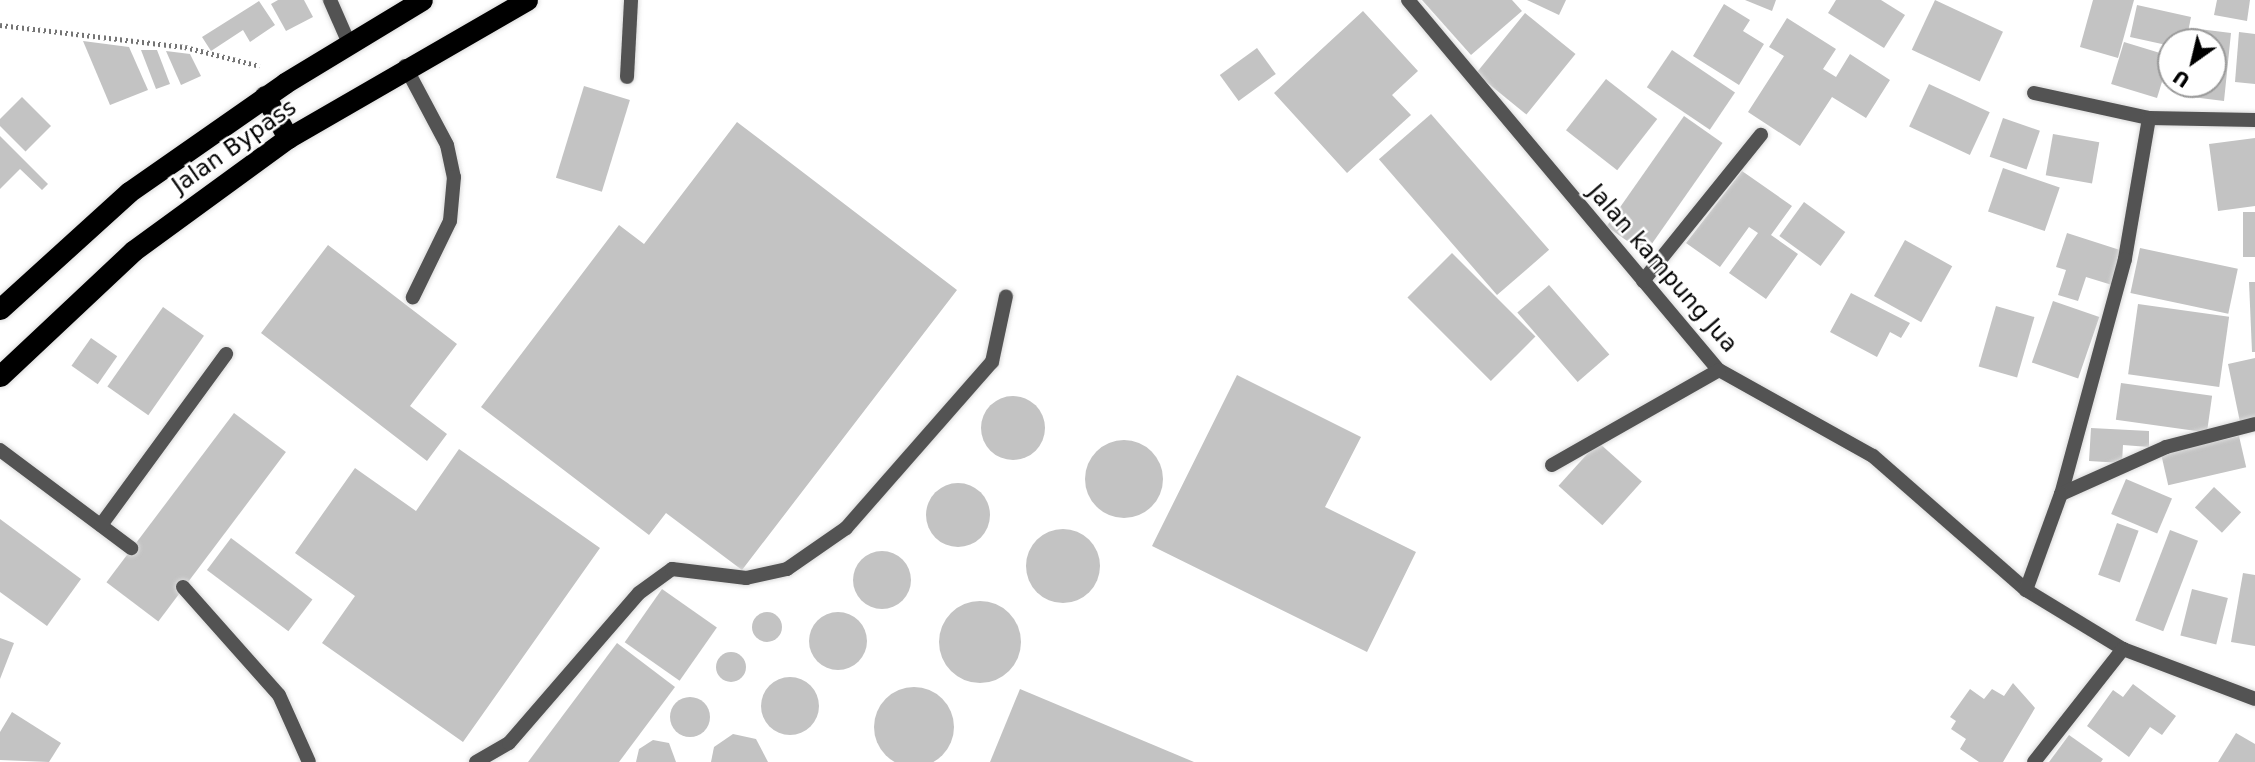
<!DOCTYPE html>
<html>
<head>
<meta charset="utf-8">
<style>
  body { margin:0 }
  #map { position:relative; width:2255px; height:762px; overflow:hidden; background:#fff; font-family:"DejaVu Sans",sans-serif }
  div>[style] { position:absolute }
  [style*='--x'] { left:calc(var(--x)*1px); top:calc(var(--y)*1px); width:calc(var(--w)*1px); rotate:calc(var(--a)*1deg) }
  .building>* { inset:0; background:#c3c3c3; transform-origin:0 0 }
  .round { border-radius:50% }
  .path>* { height:4.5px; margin-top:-2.25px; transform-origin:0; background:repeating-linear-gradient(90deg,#757575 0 2px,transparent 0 5.5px) }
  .roads { filter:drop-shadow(0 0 2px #dbdbdb) drop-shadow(0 0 2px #dbdbdb) }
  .lane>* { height:14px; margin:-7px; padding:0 7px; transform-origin:7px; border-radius:7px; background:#535353 }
  .street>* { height:14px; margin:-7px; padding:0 7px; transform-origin:7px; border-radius:7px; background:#535353 }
  .highway>* { height:21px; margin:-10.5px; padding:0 10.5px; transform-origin:10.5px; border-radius:10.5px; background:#000 }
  span { translate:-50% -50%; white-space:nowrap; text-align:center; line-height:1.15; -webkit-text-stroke:5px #fff; paint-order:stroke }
  .street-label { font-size:23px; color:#000 }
  .north { position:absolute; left:2157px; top:28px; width:70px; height:70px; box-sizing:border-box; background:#fff; border:2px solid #999; border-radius:50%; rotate:214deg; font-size:19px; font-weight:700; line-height:28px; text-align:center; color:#000 }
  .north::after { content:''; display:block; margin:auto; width:24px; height:32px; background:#000; clip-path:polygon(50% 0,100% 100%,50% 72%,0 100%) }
</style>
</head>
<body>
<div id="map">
  <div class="building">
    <i style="clip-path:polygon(278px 0,304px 0,313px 17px,286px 31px,271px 4px)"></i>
    <i style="clip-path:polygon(1422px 0,1512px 0,1522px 11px,1471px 55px)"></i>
    <i style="clip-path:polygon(1527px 0,1566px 0,1559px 15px)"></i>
    <i style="clip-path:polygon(1745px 0,1776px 0,1772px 11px)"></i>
    <i style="clip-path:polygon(1836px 0,1881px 0,1905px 15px,1884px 48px,1828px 13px)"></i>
    <i style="left:1935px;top:0;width:75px;height:55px;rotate:25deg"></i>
    <i style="clip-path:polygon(2093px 0,2134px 0,2118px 58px,2080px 47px)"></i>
    <i style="clip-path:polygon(2217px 0,2250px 0,2247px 21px,2214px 15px)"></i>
    <i style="clip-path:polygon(259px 1px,275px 25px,250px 42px,243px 30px,211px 51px,202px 37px)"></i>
    <i style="clip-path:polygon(1724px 4px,1750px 20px,1743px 31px,1764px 44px,1739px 85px,1693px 56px)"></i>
    <i style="clip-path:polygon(2137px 5px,2191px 17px,2186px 42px,2171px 46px,2130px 37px)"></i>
    <i style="clip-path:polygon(1363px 11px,1418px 71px,1392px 95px,1411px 115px,1347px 173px,1274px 93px)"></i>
    <i style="left:1525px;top:13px;width:65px;height:78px;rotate:39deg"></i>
    <i style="clip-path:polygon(1787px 18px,1836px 49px,1823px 69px,1836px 77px,1850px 54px,1890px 80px,1866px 118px,1832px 97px,1800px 146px,1748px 112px,1784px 56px,1769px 47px)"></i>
    <i style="clip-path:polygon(2191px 28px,2231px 33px,2224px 101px,2184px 96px,2185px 84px,2213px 84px,2213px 42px,2190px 42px)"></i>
    <i style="clip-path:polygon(2239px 32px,2255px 34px,2255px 84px,2235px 82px)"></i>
    <i style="clip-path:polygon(83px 41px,129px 47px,148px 90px,110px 105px)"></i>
    <i style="left:2124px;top:42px;width:48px;height:44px;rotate:17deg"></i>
    <i style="left:1257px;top:48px;width:32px;height:46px;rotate:54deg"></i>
    <i style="clip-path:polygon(141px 50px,157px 50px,170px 84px,156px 89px)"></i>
    <i style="left:1672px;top:50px;width:76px;height:45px;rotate:34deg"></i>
    <i style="clip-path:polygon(166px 51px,190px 54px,201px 76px,181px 85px)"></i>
    <i style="left:1606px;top:79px;width:65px;height:65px;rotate:38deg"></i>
    <i style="left:1929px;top:84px;width:67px;height:47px;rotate:25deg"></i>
    <i style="left:584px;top:86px;width:48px;height:96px;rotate:17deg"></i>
    <i style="left:22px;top:97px;width:41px;height:36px;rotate:45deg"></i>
    <i style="left:1431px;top:114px;width:180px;height:69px;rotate:49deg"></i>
    <i style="left:1684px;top:116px;width:47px;height:135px;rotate:35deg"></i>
    <i style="left:2003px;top:118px;width:39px;height:41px;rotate:19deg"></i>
    <i style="clip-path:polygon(737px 122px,957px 290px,742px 570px,666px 513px,649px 535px,481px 407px,619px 225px,644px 244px)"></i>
    <i style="left:2053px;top:134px;width:47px;height:42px;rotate:10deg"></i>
    <i style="clip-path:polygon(0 136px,48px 184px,42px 190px,20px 169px,0 189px)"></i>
    <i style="clip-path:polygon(2255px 138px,2255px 206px,2218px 211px,2209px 144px)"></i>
    <i style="left:2003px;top:168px;width:60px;height:46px;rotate:19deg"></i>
    <i style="clip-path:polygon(1742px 171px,1792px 206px,1771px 235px,1798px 254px,1766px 299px,1729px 273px,1758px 233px,1749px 227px,1720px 267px,1686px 243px)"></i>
    <i style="left:1804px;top:202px;width:51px;height:42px;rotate:36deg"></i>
    <i style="left:2243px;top:212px;width:12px;height:45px"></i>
    <i style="clip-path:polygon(2067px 233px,2123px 251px,2112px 285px,2086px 277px,2078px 301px,2058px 295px,2066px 270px,2056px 267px)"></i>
    <i style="left:1905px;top:240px;width:54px;height:64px;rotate:29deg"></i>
    <i style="clip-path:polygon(328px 245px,457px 344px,410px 406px,447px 434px,427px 461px,261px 333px)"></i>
    <i style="left:2140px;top:248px;width:100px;height:46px;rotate:12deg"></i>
    <i style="left:1452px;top:253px;width:118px;height:63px;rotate:45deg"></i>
    <i style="clip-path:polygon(2249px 282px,2255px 282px,2255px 352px,2252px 352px)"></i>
    <i style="left:1549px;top:285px;width:92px;height:42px;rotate:49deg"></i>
    <i style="clip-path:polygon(1851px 293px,1910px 323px,1901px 338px,1890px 332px,1877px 357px,1830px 332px)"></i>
    <i style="left:2053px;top:301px;width:49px;height:65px;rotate:19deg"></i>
    <i style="left:2138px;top:304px;width:92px;height:71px;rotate:8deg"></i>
    <i style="left:1996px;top:306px;width:40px;height:63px;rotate:16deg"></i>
    <i style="left:163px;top:307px;width:50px;height:97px;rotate:35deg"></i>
    <i style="left:91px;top:338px;width:32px;height:34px;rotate:35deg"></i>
    <i style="clip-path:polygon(2255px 358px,2255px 419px,2240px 422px,2228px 364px)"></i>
    <i style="clip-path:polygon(1237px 375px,1361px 437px,1325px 507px,1416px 552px,1367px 652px,1152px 546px)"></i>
    <i style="left:2121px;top:383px;width:92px;height:37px;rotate:8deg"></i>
    <i class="round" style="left:981px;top:396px;width:64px;height:64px"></i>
    <i style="left:234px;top:413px;width:65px;height:212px;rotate:37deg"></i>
    <i style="clip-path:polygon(2091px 428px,2149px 431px,2149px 447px,2123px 445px,2122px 463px,2089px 461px)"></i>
    <i style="left:2239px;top:436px;width:32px;height:80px;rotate:77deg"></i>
    <i class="round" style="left:1085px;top:440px;width:78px;height:78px"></i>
    <i style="left:1598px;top:442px;width:59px;height:59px;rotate:42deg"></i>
    <i style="clip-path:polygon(459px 449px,600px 548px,463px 742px,322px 643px,355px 596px,295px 553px,355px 468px,416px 511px)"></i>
    <i style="left:2126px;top:479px;width:50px;height:38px;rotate:23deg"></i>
    <i class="round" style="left:926px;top:483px;width:64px;height:64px"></i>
    <i style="left:2214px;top:487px;width:37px;height:28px;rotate:43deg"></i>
    <i style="clip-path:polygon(0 519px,81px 579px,47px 626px,0 592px)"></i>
    <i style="left:2117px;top:523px;width:23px;height:55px;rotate:20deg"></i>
    <i class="round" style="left:1026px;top:529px;width:74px;height:74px"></i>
    <i style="left:2170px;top:530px;width:30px;height:97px;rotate:21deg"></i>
    <i style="left:231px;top:538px;width:102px;height:40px;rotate:37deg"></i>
    <i class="round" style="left:853px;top:551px;width:58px;height:58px"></i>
    <i style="clip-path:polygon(2243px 573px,2255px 575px,2255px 646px,2231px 642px)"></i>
    <i style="left:662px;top:589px;width:67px;height:65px;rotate:35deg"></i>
    <i style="left:2192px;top:589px;width:37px;height:48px;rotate:14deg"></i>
    <i class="round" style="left:939px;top:601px;width:82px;height:82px"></i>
    <i class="round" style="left:809px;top:612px;width:58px;height:58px"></i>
    <i class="round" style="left:752px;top:612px;width:30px;height:30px"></i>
    <i style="clip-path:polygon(0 638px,14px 643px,0 679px)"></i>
    <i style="clip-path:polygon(617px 643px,675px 687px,619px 762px,528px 762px)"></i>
    <i class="round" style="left:716px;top:652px;width:30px;height:30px"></i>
    <i class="round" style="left:761px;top:677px;width:58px;height:58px"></i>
    <i style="clip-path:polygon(2013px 683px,2035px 708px,2003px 762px,1979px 762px,1960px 749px,1966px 739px,1951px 729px,1956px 721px,1950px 717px,1970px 689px,1984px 699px,1992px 689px,2004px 696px)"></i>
    <i style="clip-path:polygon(2133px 684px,2176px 716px,2162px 735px,2150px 727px,2129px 757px,2087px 726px,2113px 690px,2123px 697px)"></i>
    <i class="round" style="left:874px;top:687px;width:80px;height:80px"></i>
    <i style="clip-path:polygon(1020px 689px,1194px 762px,990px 762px)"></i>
    <i class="round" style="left:670px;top:697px;width:40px;height:40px"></i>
    <i style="clip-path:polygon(12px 712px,61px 743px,49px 762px,0 760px,0 732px)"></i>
    <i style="clip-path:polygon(2236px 733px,2255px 744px,2255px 762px,2218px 762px)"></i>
    <i style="clip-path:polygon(733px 734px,756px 739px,768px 762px,711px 762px,714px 747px)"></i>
    <i style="clip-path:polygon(2069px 735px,2103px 759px,2101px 762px,2049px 762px)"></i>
    <i style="clip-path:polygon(653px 740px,669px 743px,676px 762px,636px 762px,639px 749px)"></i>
  </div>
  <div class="path">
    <i style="--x:0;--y:25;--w:186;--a:6.8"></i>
    <i style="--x:185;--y:47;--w:77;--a:14.2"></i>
  </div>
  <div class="roads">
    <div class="lane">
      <i style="--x:330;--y:0;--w:45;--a:66.3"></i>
      <i style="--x:405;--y:66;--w:89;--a:62"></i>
      <i style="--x:447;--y:145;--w:33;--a:78"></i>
      <i style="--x:454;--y:177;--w:44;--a:95.2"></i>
      <i style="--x:450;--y:221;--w:85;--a:116"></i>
      <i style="--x:627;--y:77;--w:77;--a:-87"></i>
      <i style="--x:0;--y:450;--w:164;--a:36.8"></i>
      <i style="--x:101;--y:525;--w:212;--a:-53.8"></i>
      <i style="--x:183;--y:587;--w:144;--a:48.4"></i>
      <i style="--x:279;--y:695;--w:73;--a:65.9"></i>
      <i style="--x:476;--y:762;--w:38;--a:-30"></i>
      <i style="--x:509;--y:743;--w:198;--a:-49.1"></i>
      <i style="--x:639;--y:593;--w:41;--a:-36"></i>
      <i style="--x:672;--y:569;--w:75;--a:6.9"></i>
      <i style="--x:746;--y:578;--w:42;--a:-12.4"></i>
      <i style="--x:787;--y:569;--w:72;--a:-34.8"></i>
      <i style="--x:846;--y:528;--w:221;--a:-48.7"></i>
      <i style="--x:992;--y:362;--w:67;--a:-78"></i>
    </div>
    <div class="street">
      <i style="--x:1408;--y:0;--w:483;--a:50"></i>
      <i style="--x:1719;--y:370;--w:176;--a:29.2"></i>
      <i style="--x:1873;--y:456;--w:203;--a:41.2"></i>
      <i style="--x:2026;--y:590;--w:114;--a:31.3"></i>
      <i style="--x:2123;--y:649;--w:141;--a:20.7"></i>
      <i style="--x:2034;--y:93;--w:118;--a:12.3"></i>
      <i style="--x:2149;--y:118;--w:106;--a:1.1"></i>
      <i style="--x:2149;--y:118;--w:143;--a:99.7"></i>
      <i style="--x:2125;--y:259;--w:244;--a:105.2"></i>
      <i style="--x:2061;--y:494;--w:115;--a:-24.1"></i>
      <i style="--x:2166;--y:447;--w:92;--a:-14.5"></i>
      <i style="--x:1643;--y:281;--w:188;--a:-51.1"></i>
      <i style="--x:1552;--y:465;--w:192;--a:-29.6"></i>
      <i style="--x:2026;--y:590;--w:102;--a:-70"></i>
      <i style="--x:2034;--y:762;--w:144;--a:-51.8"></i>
    </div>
    <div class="highway">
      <i style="--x:265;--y:96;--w:48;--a:61.3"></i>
      <i style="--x:0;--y:309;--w:174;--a:-42.2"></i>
      <i style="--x:129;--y:192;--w:190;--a:-34.9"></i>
      <i style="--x:285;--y:83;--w:160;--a:-31.2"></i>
      <i style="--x:0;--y:376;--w:183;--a:-43.2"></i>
      <i style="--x:133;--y:251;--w:192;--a:-36.1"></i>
      <i style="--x:288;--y:138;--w:276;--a:-30"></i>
    </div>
  </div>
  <div class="street-label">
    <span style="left:234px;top:146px;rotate:-35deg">Jalan Bypass</span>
    <span style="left:1663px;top:268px;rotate:49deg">Jalan kampung Jua</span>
  </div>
  <div class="north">U</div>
</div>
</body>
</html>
